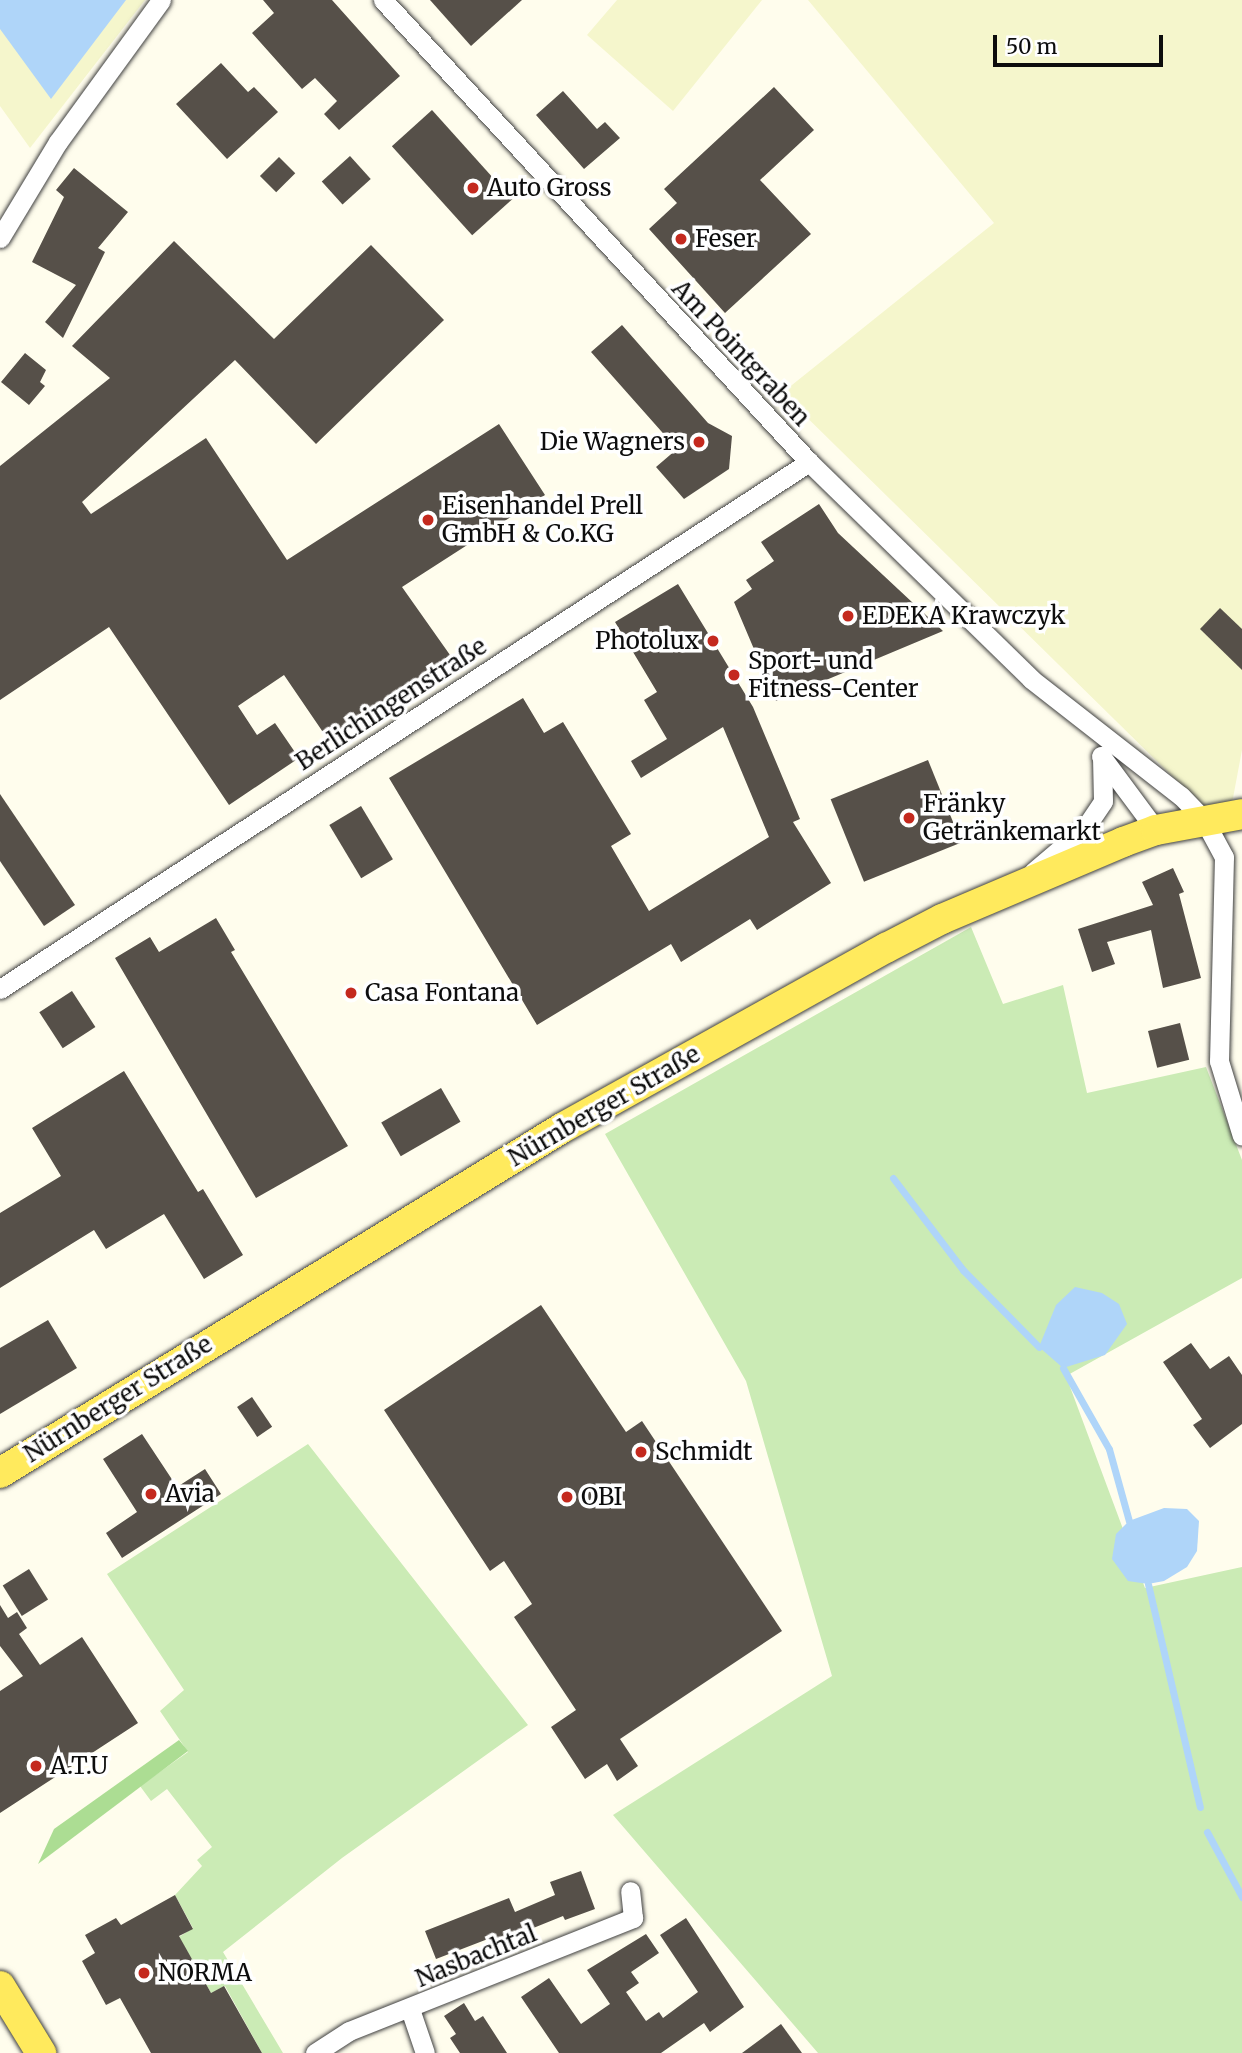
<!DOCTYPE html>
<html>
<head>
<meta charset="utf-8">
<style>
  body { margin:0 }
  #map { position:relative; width:1242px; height:2053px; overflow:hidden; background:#fffded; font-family:Merriweather,serif }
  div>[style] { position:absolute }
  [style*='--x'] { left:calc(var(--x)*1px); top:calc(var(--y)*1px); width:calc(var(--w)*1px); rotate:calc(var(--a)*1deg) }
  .farmland>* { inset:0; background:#f5f6cc }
  .green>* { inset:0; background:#cbebb5 }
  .forest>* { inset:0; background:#acdd93 }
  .water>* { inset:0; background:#afd5f9 }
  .stream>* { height:7px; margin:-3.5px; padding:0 3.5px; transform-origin:3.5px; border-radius:3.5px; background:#afd5f9 }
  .building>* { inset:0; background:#565049; transform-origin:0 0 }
  .roads { filter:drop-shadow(0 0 2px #404040) drop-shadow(0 0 2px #404040) }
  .minor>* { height:19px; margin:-9.5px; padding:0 9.5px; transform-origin:9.5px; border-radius:9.5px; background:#fff }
  .primary>* { height:30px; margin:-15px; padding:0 15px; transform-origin:15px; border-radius:15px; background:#ffea5d }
  .dots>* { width:19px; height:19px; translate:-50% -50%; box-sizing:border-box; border:4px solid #fff; border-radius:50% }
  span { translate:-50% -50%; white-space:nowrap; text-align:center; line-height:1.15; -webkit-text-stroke:7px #fff; paint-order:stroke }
  .poi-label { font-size:24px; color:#0d0d0d }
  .left { translate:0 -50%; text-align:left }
  .right { translate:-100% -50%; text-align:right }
  .street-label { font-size:24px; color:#0d0d0d }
  .scale { position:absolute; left:993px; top:35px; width:170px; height:32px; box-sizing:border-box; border:4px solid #0d0d0d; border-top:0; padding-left:9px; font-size:21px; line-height:24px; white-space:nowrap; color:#0d0d0d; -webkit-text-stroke:5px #fff; paint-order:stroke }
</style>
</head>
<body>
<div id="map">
  <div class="farmland">
    <i style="clip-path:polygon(0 0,145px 0,30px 148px,0 106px)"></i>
    <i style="clip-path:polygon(617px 0,762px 0,673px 111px,587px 35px)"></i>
    <i style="clip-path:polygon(808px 0,1242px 0,1242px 750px,1227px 830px,782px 393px,994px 223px)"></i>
  </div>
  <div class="green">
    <i style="clip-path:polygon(971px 927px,1003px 1004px,1063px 985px,1087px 1093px,1206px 1067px,1242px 1160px,1242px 1278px,1066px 1376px,1145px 1588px,1242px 1567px,1242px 2053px,818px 2053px,613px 1815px,832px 1676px,746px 1381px,605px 1134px)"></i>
    <i style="clip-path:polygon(308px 1444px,528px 1725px,342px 1858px,223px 1952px,283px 2053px,262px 2053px,225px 1986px,211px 1993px,179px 1937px,193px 1928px,175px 1895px,202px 1866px,197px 1860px,212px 1847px,167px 1789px,151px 1801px,140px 1786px,188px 1752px,160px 1711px,184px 1690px,107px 1574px)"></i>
  </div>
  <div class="forest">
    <i style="clip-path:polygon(179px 1740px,188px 1751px,38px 1864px,54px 1829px)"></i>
  </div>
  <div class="water">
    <i style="clip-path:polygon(0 0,126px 0,51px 99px,0 29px)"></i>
    <i style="clip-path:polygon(1075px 1287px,1102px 1293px,1119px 1304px,1127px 1324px,1105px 1355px,1063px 1368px,1039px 1347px,1056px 1305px)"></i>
    <i style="clip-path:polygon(1164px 1508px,1187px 1509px,1199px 1521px,1197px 1551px,1187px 1567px,1164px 1581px,1148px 1584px,1128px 1581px,1112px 1559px,1116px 1534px,1129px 1521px)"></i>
  </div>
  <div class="stream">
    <i style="--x:893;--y:1178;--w:116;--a:52.7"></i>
    <i style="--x:963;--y:1270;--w:108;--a:45.4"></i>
    <i style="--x:1063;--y:1368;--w:93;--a:60.4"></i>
    <i style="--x:1109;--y:1449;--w:75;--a:74.5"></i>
    <i style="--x:1148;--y:1584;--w:229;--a:76.9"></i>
    <i style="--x:1207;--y:1832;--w:74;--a:61.7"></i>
  </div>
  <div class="building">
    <i style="clip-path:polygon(263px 0,332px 0,400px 76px,339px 130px,324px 114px,337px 101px,315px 78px,302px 89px,252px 33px,274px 13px)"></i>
    <i style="clip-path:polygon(430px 0,522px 0,471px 46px)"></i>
    <i style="clip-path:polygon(221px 63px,248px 92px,254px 87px,278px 112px,227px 159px,176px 104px)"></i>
    <i style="clip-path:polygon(774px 87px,814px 130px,760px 180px,811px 234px,725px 313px,649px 229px,677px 203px,664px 189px)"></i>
    <i style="clip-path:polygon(563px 91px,597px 129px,605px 122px,620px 138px,584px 169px,536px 115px)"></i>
    <i style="left:432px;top:110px;width:120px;height:54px;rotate:48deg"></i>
    <i style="left:350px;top:156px;width:31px;height:38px;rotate:48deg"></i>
    <i style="left:279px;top:157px;width:23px;height:27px;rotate:45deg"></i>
    <i style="clip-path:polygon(74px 168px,128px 212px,98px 248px,105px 252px,63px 338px,45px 322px,76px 285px,32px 262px,64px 197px,56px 190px)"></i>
    <i style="clip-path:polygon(174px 241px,274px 339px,371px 245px,444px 320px,316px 444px,235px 360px,82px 502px,91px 514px,206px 438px,287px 560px,499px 424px,545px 495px,402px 587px,450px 655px,384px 704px,329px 741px,284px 675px,238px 706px,257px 735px,275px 723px,299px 758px,229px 805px,109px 627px,0 700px,0 466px,110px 378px,72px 346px)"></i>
    <i style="clip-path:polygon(622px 325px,708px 423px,732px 436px,729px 469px,684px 499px,656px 467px,677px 449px,591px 352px)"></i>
    <i style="clip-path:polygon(25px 353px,46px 370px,40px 382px,45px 386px,29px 405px,1px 382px)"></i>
    <i style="clip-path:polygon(819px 504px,838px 533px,943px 631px,776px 701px,734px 602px,752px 589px,746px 580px,774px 561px,761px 542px)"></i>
    <i style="clip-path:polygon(678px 584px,753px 707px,800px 819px,793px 822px,831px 883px,757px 930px,750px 919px,681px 962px,671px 944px,537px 1025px,389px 778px,523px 698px,544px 733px,563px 722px,631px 834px,611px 846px,649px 911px,769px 837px,723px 727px,641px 778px,631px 761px,667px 739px,644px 700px,657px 692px,615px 622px)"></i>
    <i style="clip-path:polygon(1220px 608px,1242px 629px,1242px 670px,1200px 629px)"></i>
    <i style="left:928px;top:760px;width:89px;height:105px;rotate:68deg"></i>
    <i style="clip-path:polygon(0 794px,75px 905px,44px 926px,0 861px)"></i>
    <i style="left:361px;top:806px;width:62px;height:37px;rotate:59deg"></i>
    <i style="clip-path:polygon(1173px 868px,1184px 892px,1179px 894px,1201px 978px,1163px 988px,1151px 930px,1107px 942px,1115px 964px,1092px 972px,1078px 929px,1153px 905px,1142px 882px)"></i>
    <i style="clip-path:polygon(216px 918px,235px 950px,231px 952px,348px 1146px,256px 1198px,115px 958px,150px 937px,159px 952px)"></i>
    <i style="left:72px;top:991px;width:43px;height:39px;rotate:57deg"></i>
    <i style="left:1180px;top:1023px;width:38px;height:33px;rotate:76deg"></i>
    <i style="clip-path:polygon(124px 1071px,198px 1192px,203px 1189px,243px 1255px,204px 1279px,164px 1214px,106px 1249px,94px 1230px,0 1288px,0 1213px,61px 1176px,32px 1128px)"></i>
    <i style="left:441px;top:1088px;width:39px;height:69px;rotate:60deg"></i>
    <i style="clip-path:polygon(541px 1305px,626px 1432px,642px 1421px,782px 1631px,620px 1739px,638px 1766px,617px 1781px,607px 1764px,585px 1779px,551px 1727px,576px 1710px,514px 1617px,532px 1604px,504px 1561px,490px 1571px,384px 1410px)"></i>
    <i style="clip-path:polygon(48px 1320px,77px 1368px,0 1414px,0 1348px)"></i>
    <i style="clip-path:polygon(1191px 1343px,1210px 1369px,1229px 1356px,1242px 1375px,1242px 1424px,1210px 1448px,1193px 1425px,1202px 1419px,1163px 1362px)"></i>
    <i style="left:252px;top:1397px;width:36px;height:18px;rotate:56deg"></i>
    <i style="clip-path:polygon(142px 1434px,177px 1487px,205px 1469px,221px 1494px,122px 1558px,106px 1533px,137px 1512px,103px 1459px)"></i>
    <i style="left:29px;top:1569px;width:36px;height:31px;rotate:58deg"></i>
    <i style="clip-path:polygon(0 1605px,8px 1618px,17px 1612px,27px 1628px,19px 1634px,40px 1665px,82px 1637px,138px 1723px,0 1813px,0 1691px,23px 1676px,0 1646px)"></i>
    <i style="clip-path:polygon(581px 1871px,595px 1909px,565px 1920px,563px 1916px,496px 1943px,493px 1937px,436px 1959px,425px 1931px,509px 1898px,515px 1912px,555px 1895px,550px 1882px)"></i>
    <i style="clip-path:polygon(175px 1895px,193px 1929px,179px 1936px,211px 1993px,224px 1986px,262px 2053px,151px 2053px,120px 1998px,106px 2005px,82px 1961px,95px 1953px,85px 1935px,116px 1918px,121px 1925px)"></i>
    <i style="clip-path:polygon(686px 1918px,744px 2007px,710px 2032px,704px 2023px,661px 2053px,559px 2053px,521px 1997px,549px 1978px,581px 2024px,610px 2004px,587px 1970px,646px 1934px,659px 1953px,631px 1972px,639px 1983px,626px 1992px,646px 2021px,659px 2012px,663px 2018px,698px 1992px,660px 1935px)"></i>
    <i style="clip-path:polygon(464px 2003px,475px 2021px,483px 2016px,507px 2053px,460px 2053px,450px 2038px,456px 2034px,444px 2016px)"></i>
    <i style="clip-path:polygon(781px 2024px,802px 2053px,742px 2053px)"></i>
  </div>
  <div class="roads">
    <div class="minor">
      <i style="--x:383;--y:0;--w:628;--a:47.32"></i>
      <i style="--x:809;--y:462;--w:310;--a:44.3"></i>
      <i style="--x:1031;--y:679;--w:190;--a:38"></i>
      <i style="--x:1181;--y:796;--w:33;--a:46"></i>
      <i style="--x:1204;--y:820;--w:42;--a:61.6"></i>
      <i style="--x:1224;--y:857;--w:204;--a:91.4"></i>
      <i style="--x:1219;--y:1061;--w:78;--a:73"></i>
      <i style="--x:0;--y:238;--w:112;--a:-58.9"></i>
      <i style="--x:58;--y:142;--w:175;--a:-54"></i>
      <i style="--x:1101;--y:756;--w:92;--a:53.4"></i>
      <i style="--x:1033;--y:872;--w:68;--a:-40.2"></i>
      <i style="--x:1085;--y:828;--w:32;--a:-56"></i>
      <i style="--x:1103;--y:801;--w:45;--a:-91.3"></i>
      <i style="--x:0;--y:989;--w:966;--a:-33.08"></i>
      <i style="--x:410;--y:2009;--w:46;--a:71.2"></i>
      <i style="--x:315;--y:2053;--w:40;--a:-32.9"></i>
      <i style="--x:349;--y:2031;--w:306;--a:-21.7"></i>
      <i style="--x:633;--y:1918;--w:27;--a:-96"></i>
    </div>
    <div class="primary">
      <i style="--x:0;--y:1473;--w:659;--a:-31.54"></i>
      <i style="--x:562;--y:1128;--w:371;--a:-29.1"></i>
      <i style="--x:886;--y:948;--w:63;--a:-27.4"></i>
      <i style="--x:942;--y:919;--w:197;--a:-23"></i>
      <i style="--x:1123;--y:842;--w:35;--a:-20"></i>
      <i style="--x:1156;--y:830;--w:87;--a:-10.5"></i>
      <i style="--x:0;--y:1986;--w:79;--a:58.5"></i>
    </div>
  </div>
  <div class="dots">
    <i style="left:473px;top:188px;background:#c4291e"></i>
    <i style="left:681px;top:239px;background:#c4291e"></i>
    <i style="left:699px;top:442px;background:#c4291e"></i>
    <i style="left:428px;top:520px;background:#c4291e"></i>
    <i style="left:848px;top:616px;background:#c4291e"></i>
    <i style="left:713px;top:641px;background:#c4291e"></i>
    <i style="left:734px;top:675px;background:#c4291e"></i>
    <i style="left:909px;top:818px;background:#c4291e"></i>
    <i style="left:351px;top:993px;background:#c4291e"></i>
    <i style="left:641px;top:1452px;background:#c4291e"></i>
    <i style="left:151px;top:1494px;background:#c4291e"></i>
    <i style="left:567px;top:1497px;background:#c4291e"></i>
    <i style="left:36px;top:1766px;background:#c4291e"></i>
    <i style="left:144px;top:1973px;background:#c4291e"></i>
  </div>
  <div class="poi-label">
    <span class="left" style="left:487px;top:188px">Auto Gross</span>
    <span class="left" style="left:695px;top:239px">Feser</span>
    <span class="right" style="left:685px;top:442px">Die Wagners</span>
    <span class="left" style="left:442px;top:520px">Eisenhandel Prell<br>GmbH &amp; Co.KG</span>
    <span class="left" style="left:862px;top:616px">EDEKA Krawczyk</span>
    <span class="right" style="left:699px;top:641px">Photolux</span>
    <span class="left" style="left:748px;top:675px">Sport- und<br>Fitness-Center</span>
    <span class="left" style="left:923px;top:818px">Fränky<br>Getränkemarkt</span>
    <span class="left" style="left:365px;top:993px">Casa Fontana</span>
    <span class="left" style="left:655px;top:1452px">Schmidt</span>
    <span class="left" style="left:165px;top:1494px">Avia</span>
    <span class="left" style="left:581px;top:1497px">OBI</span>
    <span class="left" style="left:50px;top:1766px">A.T.U</span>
    <span class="left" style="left:158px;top:1973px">NORMA</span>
  </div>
  <div class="street-label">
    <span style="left:741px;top:353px;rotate:47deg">Am Pointgraben</span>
    <span style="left:391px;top:704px;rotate:-33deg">Berlichingenstraße</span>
    <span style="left:604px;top:1106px;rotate:-30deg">Nürnberger Straße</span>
    <span style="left:118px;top:1399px;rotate:-32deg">Nürnberger Straße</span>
    <span style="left:476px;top:1956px;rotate:-22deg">Nasbachtal</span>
  </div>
  <div class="scale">50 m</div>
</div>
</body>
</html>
